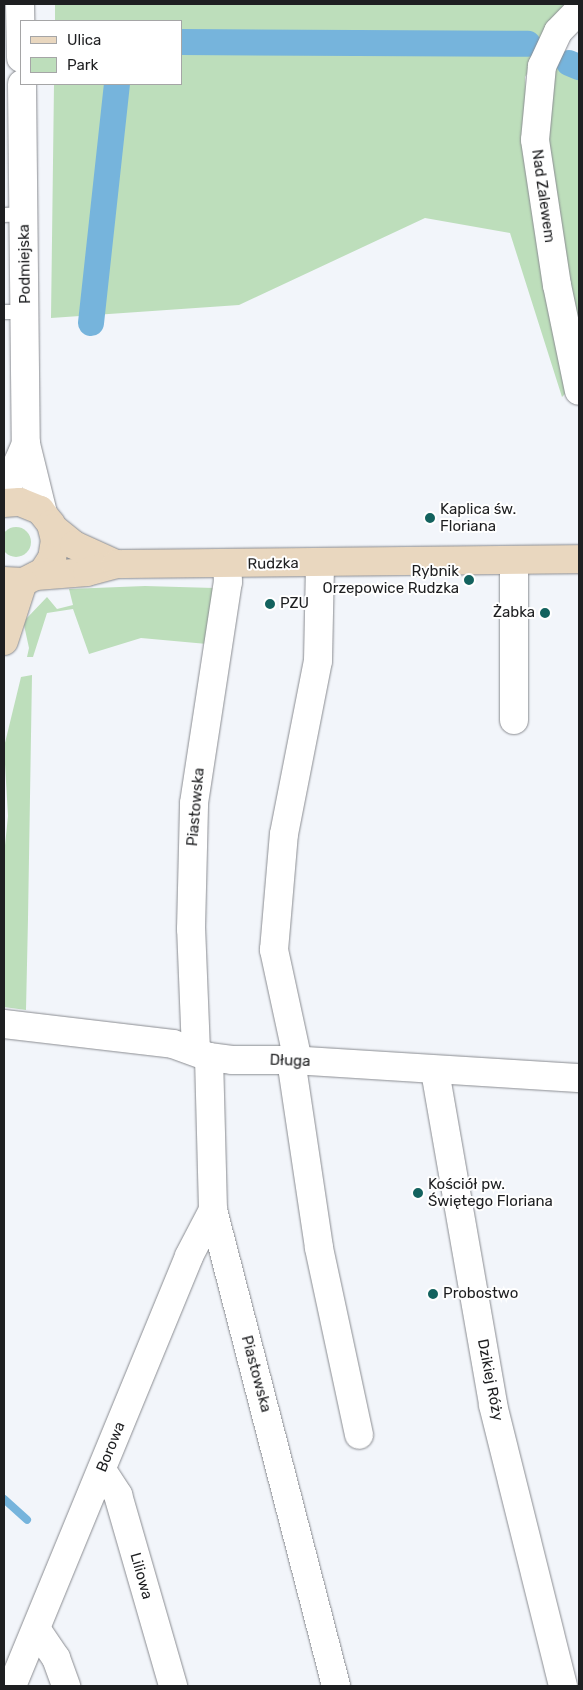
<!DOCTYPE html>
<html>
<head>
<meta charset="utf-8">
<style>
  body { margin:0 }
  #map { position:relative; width:583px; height:1690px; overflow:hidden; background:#f2f5fa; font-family:Rubik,sans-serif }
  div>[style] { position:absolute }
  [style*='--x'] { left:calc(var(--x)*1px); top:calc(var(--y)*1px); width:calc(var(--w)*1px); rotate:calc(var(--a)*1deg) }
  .green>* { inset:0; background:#bddebb }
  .round { border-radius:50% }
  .stream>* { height:8px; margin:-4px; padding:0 4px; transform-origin:4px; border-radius:4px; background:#76b4dc }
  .canal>* { height:26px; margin:-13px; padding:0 13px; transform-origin:13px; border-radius:13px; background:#76b4dc }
  .roads { filter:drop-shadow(0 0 1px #8a8c91) drop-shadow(0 0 1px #8a8c91) }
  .service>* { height:14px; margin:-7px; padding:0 7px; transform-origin:7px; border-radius:7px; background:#fff }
  .minor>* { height:28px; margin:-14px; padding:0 14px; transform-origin:14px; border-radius:14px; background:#fff }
  .tertiary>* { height:28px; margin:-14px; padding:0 14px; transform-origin:14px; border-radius:14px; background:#fff }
  .secondary>* { height:28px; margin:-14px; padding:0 14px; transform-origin:14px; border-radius:14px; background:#e9d7bf }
  .dots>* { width:14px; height:14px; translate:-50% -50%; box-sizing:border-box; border:2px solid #fff; border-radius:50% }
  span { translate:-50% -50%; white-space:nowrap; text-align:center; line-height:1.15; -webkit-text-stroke:4px #fff; paint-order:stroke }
  .street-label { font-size:15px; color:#1e1f21 }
  .poi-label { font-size:15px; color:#1e1f21 }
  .left { translate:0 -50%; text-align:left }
  .right { translate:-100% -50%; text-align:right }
  .frame { position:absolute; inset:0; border:5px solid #1e1f21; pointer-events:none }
  .legend { position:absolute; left:20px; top:20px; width:162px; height:65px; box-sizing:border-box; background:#fff; border:1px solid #a5a5a6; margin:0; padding:6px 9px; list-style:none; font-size:15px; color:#1e1f21 }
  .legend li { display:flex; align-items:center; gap:10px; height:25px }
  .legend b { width:25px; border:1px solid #a5a5a6 }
</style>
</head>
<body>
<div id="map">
  <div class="green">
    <i style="clip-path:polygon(55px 4px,571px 4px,525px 77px,534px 224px,570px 389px,562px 397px,510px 233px,425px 218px,239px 305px,51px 318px,54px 84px,181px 84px,181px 21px,55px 21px)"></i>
    <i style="clip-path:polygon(552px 65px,579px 76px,579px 325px,545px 161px)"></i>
    <i class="round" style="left:1px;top:527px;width:30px;height:30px"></i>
    <i style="clip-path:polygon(145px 586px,214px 588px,207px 644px,141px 638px,89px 654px,73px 609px,47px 613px,33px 657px,27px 657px,29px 648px,24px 625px,26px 619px,47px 597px,57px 609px,73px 605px,69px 589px)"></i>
    <i style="clip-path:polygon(32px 675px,28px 919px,26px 1010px,4px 1007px,4px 855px,8px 816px,4px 747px,21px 677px)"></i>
  </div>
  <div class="stream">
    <i style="--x:4;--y:1499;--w:31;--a:42"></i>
  </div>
  <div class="canal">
    <i style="--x:181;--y:42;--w:347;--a:0.3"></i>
    <i style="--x:569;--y:63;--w:11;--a:22"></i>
    <i style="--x:91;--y:323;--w:240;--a:-83.8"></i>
  </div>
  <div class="roads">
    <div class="service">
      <i style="--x:4;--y:215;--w:20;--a:-3"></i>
      <i style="--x:4;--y:312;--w:22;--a:0"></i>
    </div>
    <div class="minor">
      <i style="--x:579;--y:10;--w:30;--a:134"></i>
      <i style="--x:558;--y:32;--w:38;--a:115"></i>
      <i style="--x:542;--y:66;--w:74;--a:95.4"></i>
      <i style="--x:535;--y:140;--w:147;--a:81.4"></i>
      <i style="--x:557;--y:285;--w:108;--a:78.3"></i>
      <i style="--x:514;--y:720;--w:160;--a:-90"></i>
      <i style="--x:4;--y:1024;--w:170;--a:6.7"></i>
      <i style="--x:173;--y:1044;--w:38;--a:20"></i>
      <i style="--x:209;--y:1057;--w:23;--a:7"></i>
      <i style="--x:232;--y:1060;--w:59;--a:0"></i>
      <i style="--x:291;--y:1060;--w:289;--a:3.6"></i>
      <i style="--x:196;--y:1051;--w:122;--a:-92.3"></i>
      <i style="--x:191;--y:929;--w:126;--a:-88.6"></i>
      <i style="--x:194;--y:803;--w:224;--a:-81.3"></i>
      <i style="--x:228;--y:582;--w:18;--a:-93"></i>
      <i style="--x:209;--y:1057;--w:153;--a:88.5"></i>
      <i style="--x:213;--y:1210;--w:492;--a:75.5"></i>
      <i style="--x:291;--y:1060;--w:190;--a:81.5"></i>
      <i style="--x:319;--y:1248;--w:191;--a:77.9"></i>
      <i style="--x:298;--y:1061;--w:114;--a:-102.2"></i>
      <i style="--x:274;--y:950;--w:116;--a:-85.1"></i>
      <i style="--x:284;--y:834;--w:176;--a:-78.9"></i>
      <i style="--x:318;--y:661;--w:98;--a:-88.8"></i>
      <i style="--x:435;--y:1071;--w:339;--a:80.1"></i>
      <i style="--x:493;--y:1405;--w:290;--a:76"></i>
      <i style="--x:102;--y:1470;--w:30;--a:57"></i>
      <i style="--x:118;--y:1495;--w:199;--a:73.9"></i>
      <i style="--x:37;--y:1630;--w:34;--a:56"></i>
      <i style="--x:56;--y:1658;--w:30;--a:70"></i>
      <i style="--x:12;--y:1686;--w:465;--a:-67.6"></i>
      <i style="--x:189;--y:1256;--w:52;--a:-62.4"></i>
    </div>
    <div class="tertiary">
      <i style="--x:20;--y:4;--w:54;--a:88.9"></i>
      <i style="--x:22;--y:84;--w:360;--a:89.4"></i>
      <i style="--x:26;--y:444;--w:71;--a:76.2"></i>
      <i style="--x:4;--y:494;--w:55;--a:-66.3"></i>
    </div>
    <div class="secondary">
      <i style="--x:4;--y:503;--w:16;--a:-4"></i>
      <i style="--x:20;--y:502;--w:22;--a:22"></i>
      <i style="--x:40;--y:510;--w:18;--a:52"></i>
      <i style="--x:51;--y:524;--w:16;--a:76"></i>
      <i style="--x:55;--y:540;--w:18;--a:99"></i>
      <i style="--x:52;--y:558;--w:17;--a:123"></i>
      <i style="--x:43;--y:572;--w:22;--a:153"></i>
      <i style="--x:23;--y:582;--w:19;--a:-177"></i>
      <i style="--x:53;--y:528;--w:27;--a:39"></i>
      <i style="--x:74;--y:545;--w:46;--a:24.3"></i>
      <i style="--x:36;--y:576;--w:51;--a:-4.5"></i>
      <i style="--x:87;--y:572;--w:30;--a:-15"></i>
      <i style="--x:116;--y:564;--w:463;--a:-0.6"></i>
      <i style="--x:4;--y:641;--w:62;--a:-72.1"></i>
    </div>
  </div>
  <div class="dots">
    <i style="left:430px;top:518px;background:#13625e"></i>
    <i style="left:469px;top:580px;background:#13625e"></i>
    <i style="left:270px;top:604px;background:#13625e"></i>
    <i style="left:545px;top:613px;background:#13625e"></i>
    <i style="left:418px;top:1193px;background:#13625e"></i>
    <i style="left:433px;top:1294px;background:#13625e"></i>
  </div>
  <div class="street-label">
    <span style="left:543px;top:196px;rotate:82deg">Nad Zalewem</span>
    <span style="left:25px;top:264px;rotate:-91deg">Podmiejska</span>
    <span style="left:273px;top:564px;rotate:-1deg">Rudzka</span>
    <span style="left:196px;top:807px;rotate:-85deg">Piastowska</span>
    <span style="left:290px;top:1061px;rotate:2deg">Długa</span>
    <span style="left:256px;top:1374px;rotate:75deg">Piastowska</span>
    <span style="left:490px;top:1380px;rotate:79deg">Dzikiej Róży</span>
    <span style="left:111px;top:1447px;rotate:-68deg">Borowa</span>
    <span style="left:141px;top:1576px;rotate:74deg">Liliowa</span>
  </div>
  <div class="poi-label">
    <span class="left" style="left:440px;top:518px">Kaplica św.<br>Floriana</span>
    <span class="right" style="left:459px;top:580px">Rybnik<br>Orzepowice Rudzka</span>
    <span class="left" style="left:280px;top:604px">PZU</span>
    <span class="right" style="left:535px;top:613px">Żabka</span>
    <span class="left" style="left:428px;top:1193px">Kościół pw.<br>Świętego Floriana</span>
    <span class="left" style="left:443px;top:1294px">Probostwo</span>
  </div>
  <div class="frame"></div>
  <ul class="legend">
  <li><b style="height:6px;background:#e9d7bf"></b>Ulica</li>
  <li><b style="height:14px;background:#bddebb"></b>Park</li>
  </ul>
</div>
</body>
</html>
